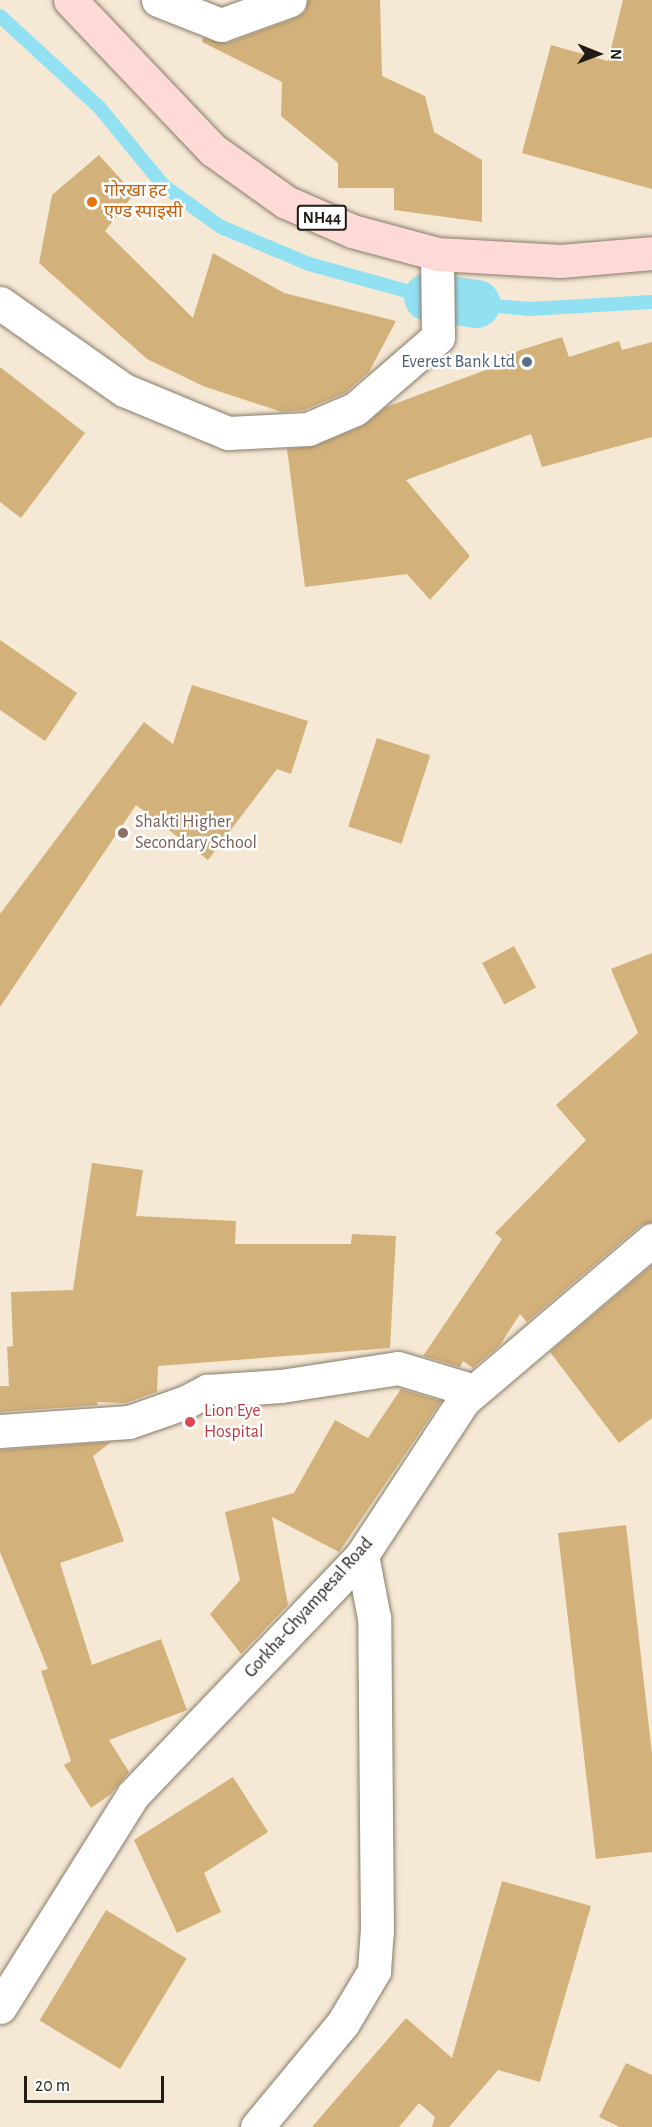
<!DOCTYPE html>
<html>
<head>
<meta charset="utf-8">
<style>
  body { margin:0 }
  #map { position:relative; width:652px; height:2127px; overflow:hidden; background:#f5e8d4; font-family:"Alegreya Sans","Noto Sans Devanagari",sans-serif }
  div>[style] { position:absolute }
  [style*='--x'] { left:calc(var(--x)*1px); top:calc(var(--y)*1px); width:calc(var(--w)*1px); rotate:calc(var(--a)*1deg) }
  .stream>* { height:14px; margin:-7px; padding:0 7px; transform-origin:7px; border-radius:7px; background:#92e1f3 }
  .canal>* { height:48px; margin:-24px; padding:0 24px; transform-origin:24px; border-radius:24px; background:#92e1f3 }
  .building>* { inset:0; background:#d3b17a; transform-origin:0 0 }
  .roads { filter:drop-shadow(0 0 2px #877c6a) drop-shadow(0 0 2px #877c6a) }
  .minor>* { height:33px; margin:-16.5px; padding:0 16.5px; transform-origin:16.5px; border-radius:16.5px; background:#fff }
  .tertiary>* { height:33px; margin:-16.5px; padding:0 16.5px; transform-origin:16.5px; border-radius:16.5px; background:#fff }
  .primary>* { height:33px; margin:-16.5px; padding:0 16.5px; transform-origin:16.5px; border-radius:16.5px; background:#fedad7 }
  .dots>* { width:16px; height:16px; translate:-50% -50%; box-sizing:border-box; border:3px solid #fff; border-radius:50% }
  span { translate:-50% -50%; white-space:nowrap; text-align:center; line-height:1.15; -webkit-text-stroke:5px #fff; paint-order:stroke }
  .shield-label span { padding:2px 4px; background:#fff; border:2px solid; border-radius:4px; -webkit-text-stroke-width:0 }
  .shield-label { font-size:16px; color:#201c15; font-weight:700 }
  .food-label { font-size:18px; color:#c56008 }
  .left { translate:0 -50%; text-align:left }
  .service-label { font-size:18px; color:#4e5e75 }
  .right { translate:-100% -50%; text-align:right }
  .education-label { font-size:18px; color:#785e54 }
  .health-label { font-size:18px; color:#be3a42 }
  .street-label { font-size:18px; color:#201c15 }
  .north { position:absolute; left:568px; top:24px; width:60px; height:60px; -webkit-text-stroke:4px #fff; paint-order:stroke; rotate:91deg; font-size:16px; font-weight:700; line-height:24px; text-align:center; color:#201c15 }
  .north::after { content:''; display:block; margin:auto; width:21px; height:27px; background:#201c15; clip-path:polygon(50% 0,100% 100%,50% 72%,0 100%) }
  .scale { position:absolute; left:24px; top:2076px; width:140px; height:27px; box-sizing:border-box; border:3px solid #201c15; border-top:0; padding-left:8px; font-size:18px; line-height:21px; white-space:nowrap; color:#201c15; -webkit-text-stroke:4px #fff; paint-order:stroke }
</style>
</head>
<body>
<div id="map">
  <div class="stream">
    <i style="--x:0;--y:16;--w:134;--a:42.6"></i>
    <i style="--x:99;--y:107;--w:102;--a:50.6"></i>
    <i style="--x:164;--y:186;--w:70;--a:35.7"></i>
    <i style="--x:221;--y:227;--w:95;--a:22.8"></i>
    <i style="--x:309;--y:264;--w:123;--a:15.5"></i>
    <i style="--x:477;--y:304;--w:52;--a:5.5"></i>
    <i style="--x:529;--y:309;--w:123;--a:-3.3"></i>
  </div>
  <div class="canal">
    <i style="--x:428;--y:297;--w:49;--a:8.1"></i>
  </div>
  <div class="building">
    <i style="clip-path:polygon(308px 0,380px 0,382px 76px,425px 96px,434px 132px,482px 160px,482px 222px,394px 210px,394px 188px,338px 188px,338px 163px,281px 116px,282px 82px,202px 42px,203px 38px,227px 43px,296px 18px,305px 12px)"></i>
    <i style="clip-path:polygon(623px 0,652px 0,652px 189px,522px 153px,551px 45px,608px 61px)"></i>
    <i style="clip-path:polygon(99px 155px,134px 194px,105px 231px,193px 318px,213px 253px,284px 293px,396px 321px,369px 372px,345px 393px,304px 410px,282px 412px,203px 386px,147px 359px,39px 263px,52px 195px)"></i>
    <i style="clip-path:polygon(562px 337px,569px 357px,619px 341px,622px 350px,652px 342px,652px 437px,542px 467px,531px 434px,406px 480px,470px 556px,430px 600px,407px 574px,305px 587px,287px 449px,315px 446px,363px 426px,386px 407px,507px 362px,505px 355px)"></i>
    <i style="clip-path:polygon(0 367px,85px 433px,21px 518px,0 502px)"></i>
    <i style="clip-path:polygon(0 640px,77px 693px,45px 741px,0 710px)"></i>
    <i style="clip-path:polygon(192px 685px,308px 721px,291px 774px,277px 769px,208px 860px,136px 805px,0 1007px,0 914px,144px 722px,173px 744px)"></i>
    <i style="left:377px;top:738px;width:56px;height:93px;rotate:18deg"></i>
    <i style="left:514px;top:946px;width:47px;height:36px;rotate:62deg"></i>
    <i style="clip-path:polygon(652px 953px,652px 1222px,640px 1226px,527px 1322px,520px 1314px,500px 1345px,473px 1368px,463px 1361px,460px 1367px,423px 1356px,502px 1239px,495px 1233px,586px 1140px,556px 1105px,638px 1033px,611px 969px)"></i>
    <i style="clip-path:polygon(92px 1163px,143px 1170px,136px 1216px,236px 1221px,235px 1244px,351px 1244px,352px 1234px,396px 1236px,390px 1348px,158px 1366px,157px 1392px,125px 1403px,97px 1402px,98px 1405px,0 1412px,0 1386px,9px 1386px,7px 1347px,13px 1346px,11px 1292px,73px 1290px)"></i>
    <i style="clip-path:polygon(652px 1265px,652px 1418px,619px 1443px,550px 1352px)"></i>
    <i style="clip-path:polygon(401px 1389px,441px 1401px,339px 1552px,272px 1517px,288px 1605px,241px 1654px,210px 1614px,240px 1580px,225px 1512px,294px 1493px,335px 1420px,368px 1438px)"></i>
    <i style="clip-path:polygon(111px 1442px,93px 1456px,124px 1541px,60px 1563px,92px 1665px,161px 1639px,187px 1710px,109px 1740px,129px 1772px,111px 1794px,91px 1808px,64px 1765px,71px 1761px,41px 1671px,48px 1669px,0 1552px,0 1450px)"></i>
    <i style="clip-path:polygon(626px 1525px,652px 1754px,652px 1852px,596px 1859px,558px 1533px)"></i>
    <i style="clip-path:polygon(233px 1777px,268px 1832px,204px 1873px,221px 1912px,177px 1933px,134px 1840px)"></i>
    <i style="clip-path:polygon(502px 1881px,591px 1906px,540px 2082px,498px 2070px,449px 2127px,432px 2127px,435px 2117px,419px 2103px,399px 2127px,312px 2127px,406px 2018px,452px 2058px)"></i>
    <i style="left:106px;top:1910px;width:94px;height:129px;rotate:31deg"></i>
    <i style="clip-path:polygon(626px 2063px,652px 2075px,652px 2127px,620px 2127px,599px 2117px)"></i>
  </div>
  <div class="roads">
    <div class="minor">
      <i style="--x:158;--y:0;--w:68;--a:21.6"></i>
      <i style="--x:221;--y:25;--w:73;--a:-19.9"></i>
      <i style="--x:0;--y:303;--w:151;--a:35.1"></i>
      <i style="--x:124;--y:390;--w:113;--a:22.5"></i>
      <i style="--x:228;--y:433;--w:80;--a:-2.9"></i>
      <i style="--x:308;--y:429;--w:51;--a:-23.1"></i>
      <i style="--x:355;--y:409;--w:110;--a:-40.9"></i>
      <i style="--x:438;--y:337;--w:83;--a:-90.7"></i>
      <i style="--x:0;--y:1431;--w:129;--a:-4"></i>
      <i style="--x:129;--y:1422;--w:60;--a:-19.3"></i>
      <i style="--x:186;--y:1402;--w:24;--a:-28"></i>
      <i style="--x:207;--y:1391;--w:74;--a:-3.9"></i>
      <i style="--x:281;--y:1386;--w:118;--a:-8.7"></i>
      <i style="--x:398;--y:1368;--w:79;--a:16.8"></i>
      <i style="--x:257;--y:2127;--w:135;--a:-50.4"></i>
      <i style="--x:343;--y:2023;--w:61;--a:-59.2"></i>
      <i style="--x:374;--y:1971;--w:39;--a:-86"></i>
      <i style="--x:377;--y:1932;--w:314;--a:-90.5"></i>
      <i style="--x:374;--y:1618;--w:64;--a:-100.8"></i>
    </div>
    <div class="tertiary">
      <i style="--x:0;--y:2007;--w:250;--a:-57.9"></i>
      <i style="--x:133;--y:1795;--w:332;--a:-46.3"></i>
      <i style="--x:362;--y:1555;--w:186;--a:-56.7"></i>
      <i style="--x:464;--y:1400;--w:247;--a:-40.4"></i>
    </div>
    <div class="primary">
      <i style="--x:70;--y:0;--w:207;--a:46.4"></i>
      <i style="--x:213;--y:150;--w:90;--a:35.5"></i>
      <i style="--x:286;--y:202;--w:72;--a:23.7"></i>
      <i style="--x:352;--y:231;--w:88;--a:15.1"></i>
      <i style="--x:437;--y:254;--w:124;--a:3.2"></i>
      <i style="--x:561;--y:261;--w:91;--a:-5"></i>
    </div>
  </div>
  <div class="dots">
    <i style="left:92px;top:202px;background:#e8710a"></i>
    <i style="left:527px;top:362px;background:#5c6f8a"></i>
    <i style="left:123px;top:833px;background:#8d6e63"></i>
    <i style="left:190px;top:1422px;background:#e0444e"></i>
  </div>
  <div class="shield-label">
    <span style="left:322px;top:218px">NH44</span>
  </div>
  <div class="food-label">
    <span class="left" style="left:104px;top:202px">गोरखा हट<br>एण्ड स्पाइसी</span>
  </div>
  <div class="service-label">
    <span class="right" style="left:515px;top:362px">Everest Bank Ltd</span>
  </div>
  <div class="education-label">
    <span class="left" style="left:135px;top:833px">Shakti Higher<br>Secondary School</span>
  </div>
  <div class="health-label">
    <span class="left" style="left:204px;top:1422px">Lion Eye<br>Hospital</span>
  </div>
  <div class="street-label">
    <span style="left:309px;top:1608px;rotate:-48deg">Gorkha-Ghyampesal Road</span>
  </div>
  <div class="north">N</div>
  <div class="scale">20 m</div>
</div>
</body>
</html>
